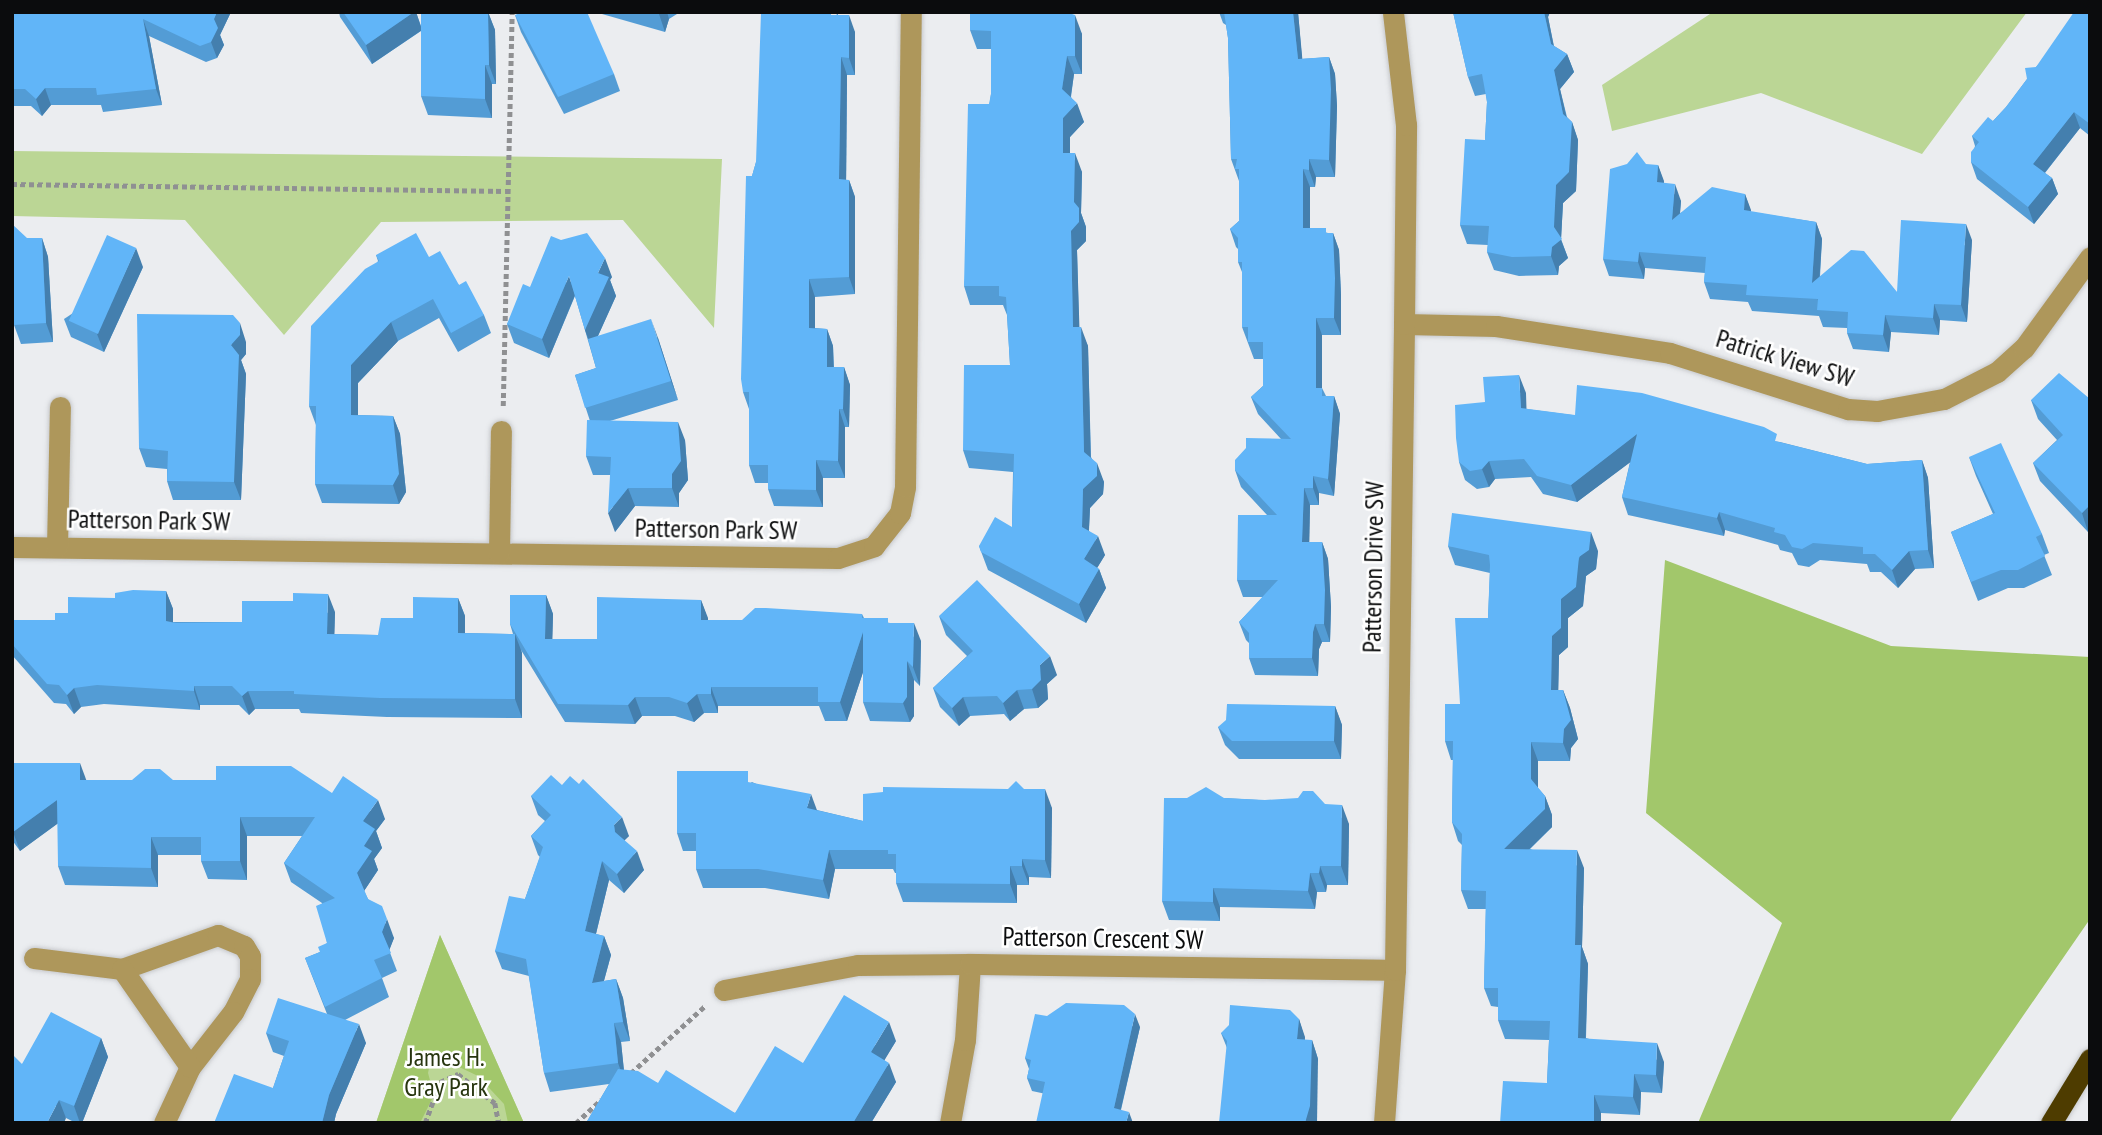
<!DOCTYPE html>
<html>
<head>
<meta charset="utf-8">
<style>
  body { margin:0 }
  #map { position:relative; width:2102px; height:1135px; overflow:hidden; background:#ebedf0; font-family:"PT Sans Narrow",sans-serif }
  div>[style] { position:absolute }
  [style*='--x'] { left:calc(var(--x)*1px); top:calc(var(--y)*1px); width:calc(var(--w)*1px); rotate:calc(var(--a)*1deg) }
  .green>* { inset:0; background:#bbd695 }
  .forest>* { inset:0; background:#a2c76b }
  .path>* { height:4.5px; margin-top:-2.25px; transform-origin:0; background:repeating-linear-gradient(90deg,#8f9092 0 5px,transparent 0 8.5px) }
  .roads { filter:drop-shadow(0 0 2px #c7c9cc) drop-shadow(0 0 2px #c7c9cc) }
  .street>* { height:21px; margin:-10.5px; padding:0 10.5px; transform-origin:10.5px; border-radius:10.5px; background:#ae975b }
  .highway>* { height:21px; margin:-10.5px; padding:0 10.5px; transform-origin:10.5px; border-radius:10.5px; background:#4e3c00 }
  .wall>* { inset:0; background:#539cd5 }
  .shaded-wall>* { inset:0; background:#447fae }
  .building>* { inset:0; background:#61b5f8; transform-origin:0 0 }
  span { translate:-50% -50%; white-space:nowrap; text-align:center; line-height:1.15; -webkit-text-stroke:5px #fff; paint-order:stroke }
  .street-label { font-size:26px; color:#0b0c0d }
  .park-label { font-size:26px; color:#27350f }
  .frame { position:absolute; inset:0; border:14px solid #0b0c0d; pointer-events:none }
</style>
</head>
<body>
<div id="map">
  <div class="green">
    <i style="clip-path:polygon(1713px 12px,2027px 12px,1922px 154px,1761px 93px,1612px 131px,1602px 85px)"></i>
    <i style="clip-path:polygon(12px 151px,722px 159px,714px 328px,623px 220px,381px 222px,284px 335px,185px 220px,12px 216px)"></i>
    <i style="clip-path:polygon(440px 935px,524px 1123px,376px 1123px)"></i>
  </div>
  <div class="forest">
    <i style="clip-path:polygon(1665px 560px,1891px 646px,2090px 657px,2090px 919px,1949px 1123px,1698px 1123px,1782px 923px,1646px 813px)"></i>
    <i style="clip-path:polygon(440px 935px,524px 1123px,508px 1123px,504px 1104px,478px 1076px,432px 1054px,428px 1073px,434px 1095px,420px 1123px,376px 1123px)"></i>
  </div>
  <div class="path">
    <i style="--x:12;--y:184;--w:494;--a:0.8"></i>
    <i style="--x:503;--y:406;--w:394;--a:-88.7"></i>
    <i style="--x:631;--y:1073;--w:100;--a:-42.2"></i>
    <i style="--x:425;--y:1123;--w:44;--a:-69.9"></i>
    <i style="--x:440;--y:1082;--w:20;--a:-24"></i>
    <i style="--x:458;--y:1074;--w:47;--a:38.1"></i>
    <i style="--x:495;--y:1103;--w:20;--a:79"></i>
    <i style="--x:576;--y:1123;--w:34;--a:-43"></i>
  </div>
  <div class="roads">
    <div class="street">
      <i style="--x:1404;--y:324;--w:92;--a:1.2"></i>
      <i style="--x:1496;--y:326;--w:176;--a:8.8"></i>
      <i style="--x:1670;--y:353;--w:187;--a:17.5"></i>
      <i style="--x:1848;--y:409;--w:29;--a:4"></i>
      <i style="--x:1877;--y:411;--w:68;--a:-10.2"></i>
      <i style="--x:1944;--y:399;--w:59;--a:-27"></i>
      <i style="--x:1997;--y:372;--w:36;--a:-42"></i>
      <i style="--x:2024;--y:348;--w:112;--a:-54"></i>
      <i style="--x:12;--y:547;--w:826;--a:0.76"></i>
      <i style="--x:838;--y:558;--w:38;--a:-18"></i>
      <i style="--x:874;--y:546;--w:42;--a:-51.8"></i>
      <i style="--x:900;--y:513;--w:26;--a:-79"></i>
      <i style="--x:905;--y:487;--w:475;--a:-89.3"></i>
      <i style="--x:57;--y:547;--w:140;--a:-88.8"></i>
      <i style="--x:499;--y:553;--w:122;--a:-89.1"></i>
      <i style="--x:34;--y:958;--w:89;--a:7.1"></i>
      <i style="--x:122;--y:969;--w:102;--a:-19.5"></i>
      <i style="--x:218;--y:935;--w:28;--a:23"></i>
      <i style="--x:244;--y:946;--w:12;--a:59"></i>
      <i style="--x:250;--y:956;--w:23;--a:90"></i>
      <i style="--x:250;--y:979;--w:37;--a:117"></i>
      <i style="--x:233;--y:1012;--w:70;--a:128"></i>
      <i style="--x:190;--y:1067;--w:62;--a:114.9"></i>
      <i style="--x:122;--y:969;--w:119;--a:55.2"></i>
      <i style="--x:724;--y:990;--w:136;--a:-10.6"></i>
      <i style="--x:858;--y:965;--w:112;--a:-0.5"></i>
      <i style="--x:950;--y:1123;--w:84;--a:-79.8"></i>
      <i style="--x:965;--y:1040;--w:76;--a:-86.2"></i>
      <i style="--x:970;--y:964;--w:425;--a:0.8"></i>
      <i style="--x:1384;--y:1123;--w:153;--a:-85.9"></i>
      <i style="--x:1395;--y:970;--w:646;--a:-89.2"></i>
      <i style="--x:1404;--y:324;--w:199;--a:-89.4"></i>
      <i style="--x:1406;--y:125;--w:114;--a:-96.6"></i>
    </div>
    <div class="highway">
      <i style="--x:2051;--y:1123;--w:75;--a:-58.6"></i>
    </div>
  </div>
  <div class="wall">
    <i style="clip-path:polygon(75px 12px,231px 12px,220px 35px,224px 45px,217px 58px,206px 62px,149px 36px,162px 105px,103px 112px,101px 105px,51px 105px,42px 116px,31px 106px,12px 106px,12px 14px,76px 14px)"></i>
    <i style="clip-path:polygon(339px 12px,416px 12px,421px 26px,488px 12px,495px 30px,496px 84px,492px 84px,492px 118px,428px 115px,421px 96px,421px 31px,372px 64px,340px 17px)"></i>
    <i style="clip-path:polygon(595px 12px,677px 12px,677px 14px,669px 19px,665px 32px)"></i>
    <i style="clip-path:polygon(838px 12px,838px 15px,855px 32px,855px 75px,847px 75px,846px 180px,849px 180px,855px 197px,855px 294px,815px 297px,815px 328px,827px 329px,833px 346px,834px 367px,844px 367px,850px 385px,849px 427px,845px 427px,845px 478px,823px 478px,823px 507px,774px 506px,768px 489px,768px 483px,755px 483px,749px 465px,749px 409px,743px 392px,752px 176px,756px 162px)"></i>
    <i style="clip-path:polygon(1069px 12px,1082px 34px,1082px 74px,1074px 74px,1071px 97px,1084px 122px,1070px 137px,1070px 153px,1082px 172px,1081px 213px,1086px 227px,1086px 241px,1077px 250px,1079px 327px,1088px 346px,1091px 457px,1104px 482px,1103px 494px,1090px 508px,1089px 531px,1105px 555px,1097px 568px,1099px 569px,1106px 588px,1086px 623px,988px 570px,979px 546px,1012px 527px,1013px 472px,969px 468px,963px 450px,1010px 365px,1007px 315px,1003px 305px,970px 305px,964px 286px,991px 94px,991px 49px,977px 49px,970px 30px)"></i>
    <i style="clip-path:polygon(1219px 12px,1298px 12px,1302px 59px,1329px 57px,1335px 74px,1337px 106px,1335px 177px,1316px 177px,1315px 187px,1310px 187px,1310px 228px,1328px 233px,1333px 233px,1339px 250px,1341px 295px,1341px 335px,1322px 335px,1322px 388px,1326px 396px,1334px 396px,1340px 414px,1334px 496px,1319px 493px,1319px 505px,1310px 505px,1309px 542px,1322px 542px,1328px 559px,1331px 607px,1330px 642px,1322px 642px,1319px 649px,1318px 676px,1255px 675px,1249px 658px,1249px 643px,1246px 640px,1239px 622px,1263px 597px,1243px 597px,1237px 580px,1267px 515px,1241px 487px,1235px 470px,1281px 439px,1258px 414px,1251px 397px,1263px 386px,1263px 359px,1254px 359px,1242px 327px,1242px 272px,1238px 262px,1238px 249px,1236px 247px,1230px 229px,1239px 221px,1239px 181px,1231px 159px,1228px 38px,1226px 25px,1223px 23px)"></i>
    <i style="clip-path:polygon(1453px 12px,1550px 12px,1548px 17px,1554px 46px,1567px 54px,1574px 72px,1560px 89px,1567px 117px,1572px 122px,1578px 140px,1576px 191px,1563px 203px,1561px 239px,1568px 258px,1559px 266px,1558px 275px,1519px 276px,1494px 270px,1487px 252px,1488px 245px,1467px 244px,1460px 225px,1485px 140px,1487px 102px,1486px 94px,1475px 96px,1468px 77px)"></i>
    <i style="clip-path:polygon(2090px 12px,2090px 136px,2080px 128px,2045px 173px,2052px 178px,2058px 194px,2034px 224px,1977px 179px,1971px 162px,1975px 146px,1972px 136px,1993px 121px,2006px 107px,2036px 67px)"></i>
    <i style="clip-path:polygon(515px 15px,614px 74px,620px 91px,564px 114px,521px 32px)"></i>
    <i style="clip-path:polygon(1658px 165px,1664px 183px,1681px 201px,1680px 213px,1745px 194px,1751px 212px,1816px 222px,1822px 239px,1820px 277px,1897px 292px,1972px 240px,1967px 322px,1940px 320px,1939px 335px,1891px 332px,1889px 352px,1853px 349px,1847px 333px,1847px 328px,1823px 327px,1819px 316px,1752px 311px,1748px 302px,1710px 299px,1704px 282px,1705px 273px,1645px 268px,1644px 279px,1609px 276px,1603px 259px)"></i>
    <i style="clip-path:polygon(27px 238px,42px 238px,48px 257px,53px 342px,21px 344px,14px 325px)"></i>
    <i style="clip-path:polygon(376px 255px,429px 257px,459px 285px,484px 315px,491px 333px,458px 352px,439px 318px,398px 341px,358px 383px,358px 415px,393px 416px,400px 434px,406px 492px,399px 504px,322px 503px,315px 484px,316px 425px,309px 406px,378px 261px)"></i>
    <i style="clip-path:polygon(143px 267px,104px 352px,71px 337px,64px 319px)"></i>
    <i style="clip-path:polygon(612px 277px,610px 280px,616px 296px,598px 336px,658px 338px,678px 400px,610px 421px,685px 440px,688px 480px,679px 493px,679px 507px,635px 506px,615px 532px,610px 475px,593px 475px,586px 456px,590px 421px,575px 375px,596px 368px,575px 296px,549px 358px,514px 343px,507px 324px,530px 287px)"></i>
    <i style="clip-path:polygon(246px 342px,246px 354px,241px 360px,246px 374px,241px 500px,173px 500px,167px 481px,167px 469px,146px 467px,139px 448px)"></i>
    <i style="clip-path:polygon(1526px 393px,1526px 409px,1780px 442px,1867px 464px,1922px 460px,1928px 478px,1934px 568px,1915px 569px,1898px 588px,1881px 572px,1870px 572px,1867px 564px,1820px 560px,1809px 567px,1798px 565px,1792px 553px,1780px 550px,1778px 545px,1725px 530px,1724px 536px,1628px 515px,1622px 497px,1630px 462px,1577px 502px,1543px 494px,1531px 477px,1495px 479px,1489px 487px,1477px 489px,1465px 480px,1459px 462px,1485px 402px)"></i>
    <i style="clip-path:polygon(2090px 399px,2088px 532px,2040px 481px,2033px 463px,2057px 440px,2038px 419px,2031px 400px)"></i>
    <i style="clip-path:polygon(1969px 457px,2042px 534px,2049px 553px,2044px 555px,2052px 575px,2024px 588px,2008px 588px,1978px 601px,1951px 532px,1993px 514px,1976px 476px)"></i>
    <i style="clip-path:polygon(1448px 546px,1598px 551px,1596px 569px,1586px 576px,1583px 606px,1568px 618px,1568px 647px,1559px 655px,1558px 690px,1563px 690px,1570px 708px,1578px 739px,1571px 748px,1570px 761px,1538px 761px,1538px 788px,1545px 796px,1552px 815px,1552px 827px,1530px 849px,1584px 868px,1582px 947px,1588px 964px,1586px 1038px,1664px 1062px,1662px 1093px,1641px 1092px,1640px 1115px,1601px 1113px,1601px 1123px,1547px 1083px,1549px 1040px,1505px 1039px,1498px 1020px,1498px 1007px,1491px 1006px,1484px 988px,1486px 909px,1468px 909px,1461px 890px,1462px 845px,1458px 841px,1452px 822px,1453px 760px,1451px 760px,1445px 741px,1460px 704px,1488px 618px,1490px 573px,1455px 565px)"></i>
    <i style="clip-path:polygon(166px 591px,173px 609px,173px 622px,242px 622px,335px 612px,334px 634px,378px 635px,458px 598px,465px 616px,465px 633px,513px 634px,510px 624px,546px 595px,553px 614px,552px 639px,597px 639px,701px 600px,708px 620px,742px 620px,862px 614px,864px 618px,890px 623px,921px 641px,920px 686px,914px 680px,914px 716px,910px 722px,870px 721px,863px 702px,863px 672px,847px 721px,825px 721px,819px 706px,718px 706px,718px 713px,704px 713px,694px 722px,675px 716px,642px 716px,635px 724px,565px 722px,521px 650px,522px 653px,522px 718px,387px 717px,301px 713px,299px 709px,255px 709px,249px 715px,239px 705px,200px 705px,200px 710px,104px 704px,81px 707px,74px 714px,66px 704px,54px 703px,12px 655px,12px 620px,55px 620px,68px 613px,115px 598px)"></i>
    <i style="clip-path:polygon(939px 616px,1057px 675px,1047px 684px,1048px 699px,1038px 708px,1024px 709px,1010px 721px,1004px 714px,970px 716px,959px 726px,940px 707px,933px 688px,967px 656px,946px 635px)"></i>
    <i style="clip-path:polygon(1335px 706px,1342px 725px,1341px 759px,1239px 759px,1225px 745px,1218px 727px)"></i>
    <i style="clip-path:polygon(12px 764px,86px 780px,173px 780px,332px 793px,385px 819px,376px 831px,382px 848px,374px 859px,378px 870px,364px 891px,368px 899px,394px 938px,389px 950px,397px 971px,382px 978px,389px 997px,345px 1020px,366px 1043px,336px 1114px,334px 1123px,214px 1123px,273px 1088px,284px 1056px,273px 1052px,266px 1033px,327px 1014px,305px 958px,320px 952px,327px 943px,322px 903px,291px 882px,284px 863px,302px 836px,247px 836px,247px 880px,208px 879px,201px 861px,201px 855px,158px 855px,158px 887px,65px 885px,58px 866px,58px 823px,20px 851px,12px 840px)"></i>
    <i style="clip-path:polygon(752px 782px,817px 810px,863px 821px,1008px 789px,1024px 789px,1052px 808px,1051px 878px,1029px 877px,1029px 885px,1017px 885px,1017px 903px,903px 902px,896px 883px,896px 873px,895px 873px,893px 869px,835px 869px,829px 899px,765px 888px,703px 888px,696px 869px,696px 851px,683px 851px,677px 833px)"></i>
    <i style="clip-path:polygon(562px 785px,629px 836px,624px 840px,644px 870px,624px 893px,609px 880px,596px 934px,604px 936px,611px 955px,604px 981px,616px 979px,623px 998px,630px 1041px,621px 1042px,624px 1070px,735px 1113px,803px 1063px,896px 1041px,884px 1060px,896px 1082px,871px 1123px,586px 1123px,609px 1084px,550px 1092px,544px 1073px,529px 976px,502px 969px,495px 951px,525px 899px,540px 857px,538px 855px,531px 836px,545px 821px,538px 815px,531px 796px)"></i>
    <i style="clip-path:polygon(1224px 798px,1325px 804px,1349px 824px,1348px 885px,1327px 885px,1326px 892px,1317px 892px,1315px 909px,1220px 907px,1220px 921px,1169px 920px,1162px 901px)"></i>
    <i style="clip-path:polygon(1047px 1016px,1140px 1027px,1121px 1110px,1032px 1091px,1027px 1078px,1029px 1069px,1025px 1058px)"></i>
    <i style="clip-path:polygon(1299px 1019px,1305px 1040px,1312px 1040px,1318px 1059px,1227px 1048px,1221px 1033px)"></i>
    <i style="clip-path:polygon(101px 1038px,108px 1057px,82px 1123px,76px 1123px,66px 1118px,22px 1064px)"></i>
  </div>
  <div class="shaded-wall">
    <i style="clip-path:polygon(217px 12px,231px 12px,220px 35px,224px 45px,217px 58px,211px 42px,214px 19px)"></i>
    <i style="clip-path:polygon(414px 12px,416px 12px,422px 30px,372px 64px,366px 45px)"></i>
    <i style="clip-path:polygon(488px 12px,495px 30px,496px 84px,489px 65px)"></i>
    <i style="clip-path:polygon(660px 12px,667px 12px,669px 19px,665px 32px,659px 14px)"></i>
    <i style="clip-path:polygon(1293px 12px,1298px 12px,1304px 77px,1298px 59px)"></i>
    <i style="clip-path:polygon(1544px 12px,1550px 12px,1548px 17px,1557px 63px,1551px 44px)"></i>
    <i style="clip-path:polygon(849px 15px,855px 32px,855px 75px,849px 58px)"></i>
    <i style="clip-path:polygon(1075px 15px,1082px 34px,1082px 74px,1075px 56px)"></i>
    <i style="clip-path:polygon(143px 19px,149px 36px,162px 105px,156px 89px)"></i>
    <i style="clip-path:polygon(1567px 54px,1574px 72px,1560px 89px,1570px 133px,1563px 114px,1554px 70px)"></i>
    <i style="clip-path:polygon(1067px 56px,1074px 74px,1069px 108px,1062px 89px)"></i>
    <i style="clip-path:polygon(841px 57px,847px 75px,846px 197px,839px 179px)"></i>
    <i style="clip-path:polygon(1329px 57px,1335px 74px,1337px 106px,1335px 177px,1329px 160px)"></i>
    <i style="clip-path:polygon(485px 65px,492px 84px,492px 118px,485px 99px)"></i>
    <i style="clip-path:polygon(45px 88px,51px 105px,42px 116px,36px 99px)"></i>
    <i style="clip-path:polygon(1077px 103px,1084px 122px,1070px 137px,1070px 172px,1063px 153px,1063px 118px)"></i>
    <i style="clip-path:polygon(2074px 112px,2080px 128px,2039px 180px,2033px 164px)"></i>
    <i style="clip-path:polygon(1572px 122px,1578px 140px,1576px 191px,1563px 203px,1561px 240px,1568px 258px,1559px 266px,1558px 275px,1551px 256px,1556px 185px)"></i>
    <i style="clip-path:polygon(1075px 153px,1082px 172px,1081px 213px,1086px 227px,1086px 241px,1077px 250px,1080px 346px,1073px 327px,1071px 231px)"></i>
    <i style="clip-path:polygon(1309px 159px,1316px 177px,1315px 187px,1309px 170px)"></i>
    <i style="clip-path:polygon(1658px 165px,1664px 181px,1663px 199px,1657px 182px)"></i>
    <i style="clip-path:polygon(1303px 169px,1310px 187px,1310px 245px,1303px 228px)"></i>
    <i style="clip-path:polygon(2052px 178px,2058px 194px,2034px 224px,2028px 207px)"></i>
    <i style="clip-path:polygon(849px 180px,855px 197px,855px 294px,849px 277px)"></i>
    <i style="clip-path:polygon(1675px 184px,1681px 201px,1678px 236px,1672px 220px)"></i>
    <i style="clip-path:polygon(1745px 194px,1751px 210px,1750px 227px,1744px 210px)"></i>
    <i style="clip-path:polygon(1816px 222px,1822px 239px,1818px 300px,1812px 283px)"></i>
    <i style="clip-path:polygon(1966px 224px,1972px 240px,1967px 322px,1961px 305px)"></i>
    <i style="clip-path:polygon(1333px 233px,1339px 250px,1341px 295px,1341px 335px,1334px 318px)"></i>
    <i style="clip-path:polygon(42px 238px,48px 257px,53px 342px,46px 323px)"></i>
    <i style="clip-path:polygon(136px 248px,143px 267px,104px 352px,97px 334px)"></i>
    <i style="clip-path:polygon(1639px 252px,1645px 268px,1644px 279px,1638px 262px)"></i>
    <i style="clip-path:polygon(605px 258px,612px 277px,610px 280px,616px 296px,592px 349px,585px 330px,598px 273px)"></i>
    <i style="clip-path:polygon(569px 276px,575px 295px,549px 358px,542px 339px)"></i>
    <i style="clip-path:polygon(809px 279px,815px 297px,815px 346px,809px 328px)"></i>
    <i style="clip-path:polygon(1934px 304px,1940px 320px,1939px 335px,1933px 318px)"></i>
    <i style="clip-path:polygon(1885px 315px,1891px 332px,1889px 352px,1883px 335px)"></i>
    <i style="clip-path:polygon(1316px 318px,1322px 335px,1322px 405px,1316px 388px)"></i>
    <i style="clip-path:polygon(651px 319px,658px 338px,678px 400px,671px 381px)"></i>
    <i style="clip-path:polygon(391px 322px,398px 341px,358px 383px,358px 434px,351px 415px,351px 365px)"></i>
    <i style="clip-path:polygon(240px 323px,246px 342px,246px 354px,241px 360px,246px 374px,241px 500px,234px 482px,231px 345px)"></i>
    <i style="clip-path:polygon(1081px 327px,1088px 346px,1091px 470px,1084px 452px)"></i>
    <i style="clip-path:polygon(827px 329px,833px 346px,834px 385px,827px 367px)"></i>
    <i style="clip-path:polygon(844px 367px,850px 385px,849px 427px,843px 409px)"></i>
    <i style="clip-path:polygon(1519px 375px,1526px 393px,1527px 426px,1521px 408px)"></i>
    <i style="clip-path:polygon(1334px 396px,1340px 414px,1334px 496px,1328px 479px)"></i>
    <i style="clip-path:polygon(839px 409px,845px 427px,845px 478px,838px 461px)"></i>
    <i style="clip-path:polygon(393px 416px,400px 434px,406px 492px,399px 504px,393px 485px)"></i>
    <i style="clip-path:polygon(678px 422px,685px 440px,688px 480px,679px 493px,679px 507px,672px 488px,672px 474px)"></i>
    <i style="clip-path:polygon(1637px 434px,1644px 452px,1577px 502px,1571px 485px)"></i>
    <i style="clip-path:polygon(816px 460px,823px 478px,823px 507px,816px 490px)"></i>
    <i style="clip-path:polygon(1922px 460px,1928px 478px,1934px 568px,1928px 550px)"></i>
    <i style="clip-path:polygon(1489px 461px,1495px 479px,1489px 487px,1482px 469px)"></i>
    <i style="clip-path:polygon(1097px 463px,1104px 482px,1103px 494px,1090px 508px,1088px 546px,1082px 527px,1083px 489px)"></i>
    <i style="clip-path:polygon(1313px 476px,1319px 493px,1319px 505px,1313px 488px)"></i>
    <i style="clip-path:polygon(628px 488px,635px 506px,615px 532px,608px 513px)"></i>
    <i style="clip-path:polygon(1304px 488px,1310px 505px,1309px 559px,1302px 542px)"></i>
    <i style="clip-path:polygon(2090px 505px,2090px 531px,2088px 532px,2082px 513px)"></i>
    <i style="clip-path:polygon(1719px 512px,1725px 530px,1724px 536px,1717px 518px)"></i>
    <i style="clip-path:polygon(1591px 532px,1598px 551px,1596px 569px,1586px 576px,1583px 606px,1568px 618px,1568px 647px,1559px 655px,1558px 708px,1551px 690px,1552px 636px,1561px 599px)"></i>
    <i style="clip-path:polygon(1098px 536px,1105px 555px,1091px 578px,1084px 559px)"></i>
    <i style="clip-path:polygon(1322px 542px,1328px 559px,1331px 607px,1330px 642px,1324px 624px)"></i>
    <i style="clip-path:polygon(1909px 551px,1915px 569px,1898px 588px,1892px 570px)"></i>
    <i style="clip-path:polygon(1099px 569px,1106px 588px,1086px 623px,1079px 604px)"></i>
    <i style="clip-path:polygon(166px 591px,173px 609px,173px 639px,166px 621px)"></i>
    <i style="clip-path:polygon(328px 594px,335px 612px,334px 653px,327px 634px)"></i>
    <i style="clip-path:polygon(546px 595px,553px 614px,552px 657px,545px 639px)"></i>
    <i style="clip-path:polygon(458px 598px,465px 616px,465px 652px,458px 633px)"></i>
    <i style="clip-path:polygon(701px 600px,708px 618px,708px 639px,701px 620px)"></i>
    <i style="clip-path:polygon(914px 623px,921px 641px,920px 686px,913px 667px)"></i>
    <i style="clip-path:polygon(1315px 624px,1322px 642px,1319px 649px,1318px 676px,1312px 658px,1313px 632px)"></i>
    <i style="clip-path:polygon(863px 632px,870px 651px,847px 721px,840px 702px)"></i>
    <i style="clip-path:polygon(515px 634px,522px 653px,522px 718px,515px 699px)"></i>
    <i style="clip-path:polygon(1050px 656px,1057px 675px,1047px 684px,1048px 699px,1038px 708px,1032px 689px,1040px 665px)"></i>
    <i style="clip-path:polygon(907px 661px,914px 680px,914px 716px,910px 722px,903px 703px)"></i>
    <i style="clip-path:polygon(194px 686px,200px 705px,200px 710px,194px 691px)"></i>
    <i style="clip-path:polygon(711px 687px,718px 706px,718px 713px,711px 694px)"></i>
    <i style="clip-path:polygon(74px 688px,81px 707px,74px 714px,67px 695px)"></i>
    <i style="clip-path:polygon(1017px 690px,1024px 709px,1010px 721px,1003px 703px)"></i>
    <i style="clip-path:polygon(1563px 690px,1570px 708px,1578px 739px,1571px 748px,1570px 761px,1563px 743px)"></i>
    <i style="clip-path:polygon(248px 691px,255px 709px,249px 715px,242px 696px)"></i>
    <i style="clip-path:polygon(697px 694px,704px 713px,694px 722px,687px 703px)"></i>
    <i style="clip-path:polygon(635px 697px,642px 716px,635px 724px,628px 705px)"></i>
    <i style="clip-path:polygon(963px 697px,970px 716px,959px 726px,952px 708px)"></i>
    <i style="clip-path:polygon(1335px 706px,1342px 725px,1341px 759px,1334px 741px)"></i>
    <i style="clip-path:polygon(1531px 742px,1538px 761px,1538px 798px,1531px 779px)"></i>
    <i style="clip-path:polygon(80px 763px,87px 782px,80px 780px)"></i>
    <i style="clip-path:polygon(1045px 789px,1052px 808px,1051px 878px,1045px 860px)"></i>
    <i style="clip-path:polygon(811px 794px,818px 813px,807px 808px)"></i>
    <i style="clip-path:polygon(1545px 796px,1552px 815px,1552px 827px,1511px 867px,1504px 849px)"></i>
    <i style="clip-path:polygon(57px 800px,64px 819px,20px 851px,13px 832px)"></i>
    <i style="clip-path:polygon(378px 800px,385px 819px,376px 831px,382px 848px,374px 859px,378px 870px,364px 891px,357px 873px,364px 846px,363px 821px)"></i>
    <i style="clip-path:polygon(1342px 805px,1349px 824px,1348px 885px,1341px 866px)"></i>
    <i style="clip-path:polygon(240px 817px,247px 836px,247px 880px,240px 861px)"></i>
    <i style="clip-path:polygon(622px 817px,629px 836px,621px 844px,615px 832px,614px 825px)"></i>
    <i style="clip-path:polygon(151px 837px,158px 855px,158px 887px,151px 868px)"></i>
    <i style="clip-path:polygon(829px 850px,835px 869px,829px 899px,823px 880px)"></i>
    <i style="clip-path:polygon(1577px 850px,1584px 868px,1582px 947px,1588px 964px,1585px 1056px,1578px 1038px,1575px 945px)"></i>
    <i style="clip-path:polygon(637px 851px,644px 870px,624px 893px,617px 874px)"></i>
    <i style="clip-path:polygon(1022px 859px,1029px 877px,1029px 885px,1022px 866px)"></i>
    <i style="clip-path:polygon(602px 861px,609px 880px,592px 950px,585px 931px)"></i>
    <i style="clip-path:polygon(1010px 866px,1017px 885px,1017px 903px,1010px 884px)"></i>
    <i style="clip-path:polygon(1320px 866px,1327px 885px,1326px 892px,1319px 873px)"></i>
    <i style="clip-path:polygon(1310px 873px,1317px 892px,1315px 909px,1308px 891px)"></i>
    <i style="clip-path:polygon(1213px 888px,1220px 907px,1220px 921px,1213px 902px)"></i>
    <i style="clip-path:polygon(387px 919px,394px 938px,389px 951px,382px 932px)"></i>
    <i style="clip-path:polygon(604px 936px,611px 955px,598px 1002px,592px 983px)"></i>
    <i style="clip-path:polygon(616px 979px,623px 998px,630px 1041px,623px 1022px)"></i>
    <i style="clip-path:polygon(1135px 1014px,1140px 1027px,1118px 1121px,1114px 1108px)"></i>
    <i style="clip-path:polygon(1299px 1019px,1305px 1037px,1304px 1058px,1297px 1039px)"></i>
    <i style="clip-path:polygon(889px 1022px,896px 1041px,878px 1071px,871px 1052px)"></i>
    <i style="clip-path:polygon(614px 1023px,621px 1042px,625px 1082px,618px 1063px)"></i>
    <i style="clip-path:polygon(359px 1024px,366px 1043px,336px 1114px,334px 1123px,322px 1123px,329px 1095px)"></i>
    <i style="clip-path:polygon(101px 1038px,108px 1057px,82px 1123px,80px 1123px,74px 1106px)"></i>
    <i style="clip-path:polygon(1312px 1040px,1318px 1059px,1317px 1123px,1305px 1123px)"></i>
    <i style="clip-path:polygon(1657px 1043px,1664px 1062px,1662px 1093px,1656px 1075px)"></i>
    <i style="clip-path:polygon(889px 1063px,896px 1082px,871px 1123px,853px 1123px)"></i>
    <i style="clip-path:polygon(1634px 1074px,1641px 1092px,1640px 1115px,1633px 1097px)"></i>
    <i style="clip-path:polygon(1594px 1095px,1601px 1113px,1601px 1123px,1594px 1123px)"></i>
    <i style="clip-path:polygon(59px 1100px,66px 1118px,64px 1123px,47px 1123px)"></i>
    <i style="clip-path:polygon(1129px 1112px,1133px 1123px,1126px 1123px)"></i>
  </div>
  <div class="building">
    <i style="clip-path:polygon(75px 12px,217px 12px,214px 19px,218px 28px,211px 42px,200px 46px,143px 19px,156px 89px,97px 95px,96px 88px,45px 88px,36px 99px,25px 89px,12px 89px,12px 14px,76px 14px)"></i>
    <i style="clip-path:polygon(343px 12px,414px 12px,366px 45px)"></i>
    <i style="clip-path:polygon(421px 12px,488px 12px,489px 65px,485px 65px,485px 99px,421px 96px)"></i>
    <i style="clip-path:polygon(522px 12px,587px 12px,614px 74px,558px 97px,515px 15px)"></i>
    <i style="clip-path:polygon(761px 12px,831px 12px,831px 15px,849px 15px,849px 58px,841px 57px,839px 179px,849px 180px,849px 277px,809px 279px,809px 328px,827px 329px,827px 367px,844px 367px,843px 409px,839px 409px,838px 461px,816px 460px,816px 490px,768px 489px,768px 465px,749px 465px,749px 392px,743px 392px,741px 379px,746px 176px,752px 176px,756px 162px)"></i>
    <i style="clip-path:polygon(970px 12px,1066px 12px,1075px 15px,1075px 56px,1067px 56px,1062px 89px,1077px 103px,1063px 118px,1063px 153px,1075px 153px,1074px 202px,1079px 208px,1079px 222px,1071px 231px,1073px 327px,1081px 327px,1084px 452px,1097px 463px,1097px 476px,1083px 489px,1082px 527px,1098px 536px,1084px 559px,1099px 569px,1079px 604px,981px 552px,979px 546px,995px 517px,1012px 527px,1014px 454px,963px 450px,964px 365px,1010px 365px,1006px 297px,999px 296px,999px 286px,964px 286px,968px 104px,989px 104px,991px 94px,991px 31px,970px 30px)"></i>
    <i style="clip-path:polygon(1224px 12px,1293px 12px,1298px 59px,1329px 57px,1331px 89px,1329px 160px,1309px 159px,1309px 170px,1303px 169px,1303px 228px,1326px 228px,1326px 233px,1333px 233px,1335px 278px,1334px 318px,1316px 318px,1316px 388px,1322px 388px,1322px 396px,1334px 396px,1328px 479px,1313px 476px,1313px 488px,1304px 488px,1302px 542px,1322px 542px,1325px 590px,1324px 624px,1315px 624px,1313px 632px,1312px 658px,1249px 658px,1249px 633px,1239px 622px,1278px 580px,1237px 580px,1238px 515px,1277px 515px,1235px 470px,1235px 460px,1246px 448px,1246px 438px,1291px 439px,1251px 397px,1263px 386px,1263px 342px,1248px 342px,1248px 327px,1242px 327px,1242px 262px,1238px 262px,1238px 238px,1230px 229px,1239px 221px,1239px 169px,1235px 169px,1237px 159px,1231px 159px,1228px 38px)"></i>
    <i style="clip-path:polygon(1453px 12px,1544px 12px,1551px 44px,1567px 54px,1554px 70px,1563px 114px,1572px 122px,1569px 172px,1556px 185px,1554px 227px,1562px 239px,1552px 247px,1551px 256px,1512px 257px,1487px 252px,1489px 226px,1460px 225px,1465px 139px,1485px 140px,1487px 102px,1482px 74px,1468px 77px)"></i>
    <i style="clip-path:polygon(2074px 12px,2090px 12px,2090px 124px,2074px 112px,2033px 164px,2052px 178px,2028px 207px,1971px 162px,1971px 152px,1979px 142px,1972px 136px,1988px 117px,1993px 121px,2006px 107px,2027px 79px,2025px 68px,2036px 67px)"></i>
    <i style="clip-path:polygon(1637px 152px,1646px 164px,1658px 165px,1657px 182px,1675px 184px,1672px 220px,1712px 187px,1745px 194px,1744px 210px,1816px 222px,1812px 283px,1851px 250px,1864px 251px,1897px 292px,1901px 220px,1966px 224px,1961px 305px,1934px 304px,1933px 318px,1885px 315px,1883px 335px,1847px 333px,1848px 312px,1817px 310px,1818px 299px,1746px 295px,1747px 285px,1704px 282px,1706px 257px,1639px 252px,1638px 262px,1603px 259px,1610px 169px,1627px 164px)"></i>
    <i style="clip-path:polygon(12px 224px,27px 238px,42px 238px,46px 323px,14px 325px,12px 294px)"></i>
    <i style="clip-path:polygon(416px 233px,429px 257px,440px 251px,459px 285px,466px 281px,484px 315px,451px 333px,433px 299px,391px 322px,351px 365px,351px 415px,393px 416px,399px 474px,393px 485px,315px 484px,316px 406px,309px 406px,311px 326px,365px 269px,379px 261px,376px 255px)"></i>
    <i style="clip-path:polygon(587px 233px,605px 258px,598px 273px,609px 277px,585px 330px,569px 276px,542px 339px,507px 324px,523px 284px,530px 287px,551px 236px,561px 240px)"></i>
    <i style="left:107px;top:235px;width:32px;height:94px;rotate:24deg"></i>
    <i style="clip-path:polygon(137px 314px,233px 315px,240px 323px,240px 335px,231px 345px,239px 355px,234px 482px,167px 481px,168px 451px,139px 448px)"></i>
    <i style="clip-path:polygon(651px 319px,671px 381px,585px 408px,575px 375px,596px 368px,588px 339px)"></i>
    <i style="clip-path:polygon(2059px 373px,2090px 399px,2090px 505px,2082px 513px,2033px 463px,2063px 435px,2031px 400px)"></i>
    <i style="clip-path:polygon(1519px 375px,1521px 408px,1575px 415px,1577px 385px,1642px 393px,1764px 427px,1777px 434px,1775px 441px,1867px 464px,1922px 460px,1928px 550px,1909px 551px,1892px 570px,1875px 554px,1863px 554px,1863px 547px,1813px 543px,1802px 549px,1792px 547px,1785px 535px,1774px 532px,1775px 528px,1719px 512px,1717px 518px,1622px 497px,1637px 434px,1571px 485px,1537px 476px,1524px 459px,1489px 461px,1482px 469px,1470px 471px,1459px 462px,1456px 438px,1455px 405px,1485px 402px,1483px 377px)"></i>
    <i style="clip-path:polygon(587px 420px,678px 422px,681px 461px,672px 474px,672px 488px,628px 488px,608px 513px,611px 457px,586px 456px)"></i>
    <i style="clip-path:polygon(2001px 443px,2042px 534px,2036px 537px,2045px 556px,2018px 570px,2001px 570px,1971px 582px,1951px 532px,1995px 513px,1969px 457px)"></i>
    <i style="clip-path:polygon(1452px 513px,1591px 532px,1589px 550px,1579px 557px,1576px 587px,1561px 599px,1561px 628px,1552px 636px,1551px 690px,1563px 690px,1571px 720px,1564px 729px,1563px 743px,1531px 742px,1531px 779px,1545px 796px,1545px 809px,1504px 849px,1577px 850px,1575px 945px,1581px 945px,1578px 1038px,1657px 1043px,1656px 1075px,1634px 1074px,1633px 1097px,1594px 1095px,1594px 1123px,1500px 1123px,1503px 1081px,1547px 1083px,1550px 1021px,1498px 1020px,1498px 988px,1484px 988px,1486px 891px,1461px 890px,1462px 834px,1452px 822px,1453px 741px,1445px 741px,1445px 704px,1460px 704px,1455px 618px,1488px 618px,1490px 565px,1489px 555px,1448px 546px)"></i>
    <i style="clip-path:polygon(977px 580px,1050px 656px,1040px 665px,1041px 680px,1032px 689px,1017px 690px,1003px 703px,997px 696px,963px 697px,952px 708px,933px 688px,973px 651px,939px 616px)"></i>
    <i style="clip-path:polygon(133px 590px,166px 591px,166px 621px,176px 623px,242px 622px,242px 601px,293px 601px,293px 593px,328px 594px,327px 634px,378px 635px,381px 618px,413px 618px,413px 597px,458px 598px,458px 633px,515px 634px,515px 699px,380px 698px,294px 694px,294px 691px,248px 691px,242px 696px,232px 686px,194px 686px,194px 691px,97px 685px,74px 688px,67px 695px,59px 685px,47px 684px,12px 644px,12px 620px,55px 620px,55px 613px,68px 613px,68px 597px,115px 598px,115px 593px)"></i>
    <i style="clip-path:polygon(510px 595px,546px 595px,545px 639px,597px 639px,597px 597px,701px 600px,701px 620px,742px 620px,755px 608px,766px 608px,862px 614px,862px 618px,888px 618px,888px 623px,914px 623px,913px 667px,907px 661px,907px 697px,903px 703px,863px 702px,863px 632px,840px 702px,818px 702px,818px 687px,711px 687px,711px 694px,697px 694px,687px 703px,669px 697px,635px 697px,628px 705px,558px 704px,510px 624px)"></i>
    <i style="clip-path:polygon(1227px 704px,1335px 706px,1334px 741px,1232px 741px,1218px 727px,1226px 720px)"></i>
    <i style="clip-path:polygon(14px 763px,80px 763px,80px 780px,132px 780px,145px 769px,160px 769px,173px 780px,216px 780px,216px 766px,291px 766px,332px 793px,343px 776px,378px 800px,363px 821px,375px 829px,364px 846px,372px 851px,357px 873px,368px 899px,382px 906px,387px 919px,382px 932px,391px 953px,374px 960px,382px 978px,325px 1007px,305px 958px,320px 952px,318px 947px,327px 943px,316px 906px,335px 898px,284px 863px,315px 817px,240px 817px,240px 861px,201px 861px,201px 837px,151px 837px,151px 868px,58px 866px,57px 800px,13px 832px,12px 831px,12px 764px)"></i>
    <i style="clip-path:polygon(677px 771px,748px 771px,748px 782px,811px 794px,807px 808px,863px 821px,863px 794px,883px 792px,883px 787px,1008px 789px,1016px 781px,1024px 789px,1045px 789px,1045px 860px,1022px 859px,1022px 866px,1010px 866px,1010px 884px,896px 883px,896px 854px,888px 854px,888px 850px,829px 850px,823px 880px,758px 869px,696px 869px,696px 833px,677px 833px)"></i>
    <i style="clip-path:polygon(551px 775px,562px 785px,570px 776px,579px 784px,583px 779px,622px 817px,614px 825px,615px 832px,637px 851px,617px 874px,602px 861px,585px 931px,604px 936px,592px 983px,616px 979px,623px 1022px,614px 1023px,618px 1063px,544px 1073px,526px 959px,495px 951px,509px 896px,525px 899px,543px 847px,531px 836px,551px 815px,531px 796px)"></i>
    <i style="clip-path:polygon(1206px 787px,1224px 798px,1265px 800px,1298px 798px,1303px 791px,1313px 791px,1325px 804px,1342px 805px,1341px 866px,1320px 866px,1319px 873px,1310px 873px,1308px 891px,1213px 888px,1213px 902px,1162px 901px,1164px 798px,1187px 798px)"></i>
    <i style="clip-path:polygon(844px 995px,889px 1022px,871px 1052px,889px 1063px,853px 1123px,586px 1123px,618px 1069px,638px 1071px,658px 1083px,666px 1070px,735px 1113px,775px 1046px,803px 1063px)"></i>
    <i style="clip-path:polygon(278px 998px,359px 1024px,329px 1095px,322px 1123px,214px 1123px,234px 1074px,273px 1088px,289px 1041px,266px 1033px)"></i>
    <i style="clip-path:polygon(1066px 1003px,1124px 1005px,1135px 1014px,1114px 1108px,1129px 1112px,1126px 1123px,1036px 1123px,1045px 1082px,1027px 1078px,1031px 1060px,1025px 1058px,1035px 1014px,1047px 1016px)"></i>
    <i style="clip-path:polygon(1230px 1005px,1290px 1010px,1299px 1019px,1297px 1039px,1312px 1040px,1310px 1106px,1305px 1123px,1219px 1123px,1227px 1041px,1221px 1033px,1229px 1025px)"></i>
    <i style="clip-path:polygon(51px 1012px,101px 1038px,74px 1106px,59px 1100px,47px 1123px,12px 1123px,12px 1054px,22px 1064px)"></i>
  </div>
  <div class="street-label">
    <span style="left:1785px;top:358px;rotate:17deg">Patrick View SW</span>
    <span style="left:149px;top:520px;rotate:1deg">Patterson Park SW</span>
    <span style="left:716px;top:529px;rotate:1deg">Patterson Park SW</span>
    <span style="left:1373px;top:567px;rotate:-89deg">Patterson Drive SW</span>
    <span style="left:1103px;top:938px;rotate:1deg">Patterson Crescent SW</span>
  </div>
  <div class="park-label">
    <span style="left:446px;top:1072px">James H.<br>Gray Park</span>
  </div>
  <div class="frame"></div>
</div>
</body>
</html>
